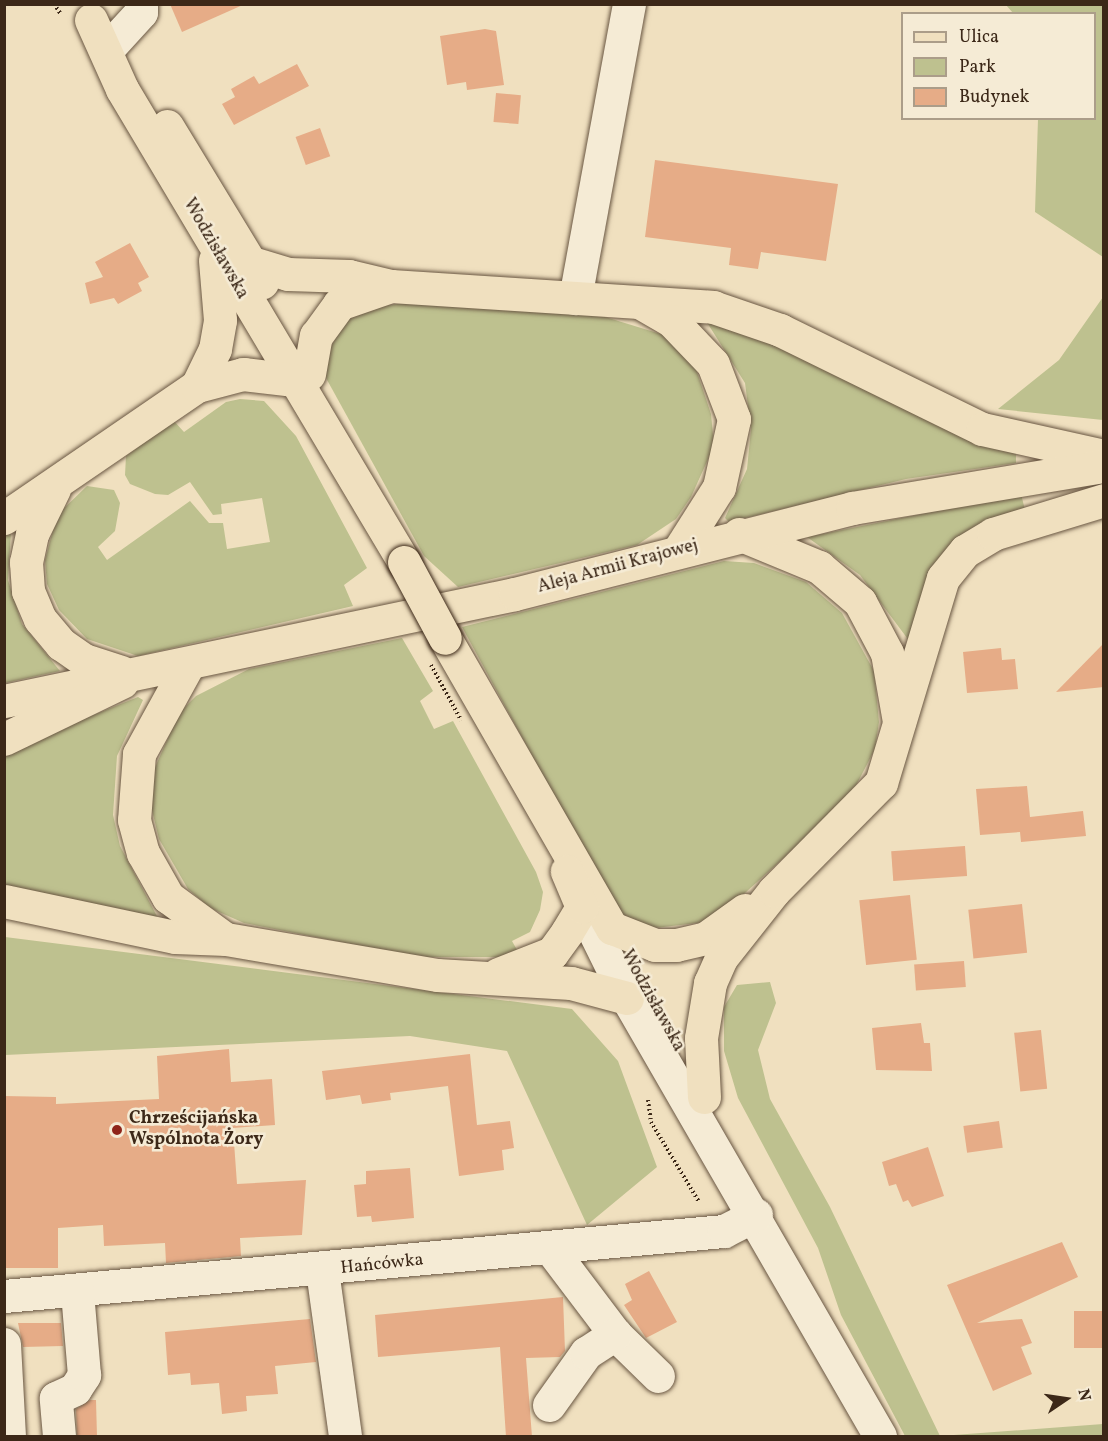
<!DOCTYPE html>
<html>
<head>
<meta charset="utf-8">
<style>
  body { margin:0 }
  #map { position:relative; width:1108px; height:1441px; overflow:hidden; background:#f0e0bf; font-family:Vollkorn,serif }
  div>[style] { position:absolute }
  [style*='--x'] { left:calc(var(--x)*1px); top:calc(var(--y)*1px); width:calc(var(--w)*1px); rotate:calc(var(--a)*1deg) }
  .green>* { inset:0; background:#bec18f }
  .building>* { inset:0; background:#e6ac87; transform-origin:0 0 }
  .path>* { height:4px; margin-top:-2px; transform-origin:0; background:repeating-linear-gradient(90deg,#3c2818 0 1.5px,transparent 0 4.5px) }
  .roads { filter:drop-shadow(0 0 2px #695642) drop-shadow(0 0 2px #695642) }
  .minor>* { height:33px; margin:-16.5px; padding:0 16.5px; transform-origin:16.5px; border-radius:16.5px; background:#f5ebd5 }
  .major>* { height:33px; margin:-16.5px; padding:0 16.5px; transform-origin:16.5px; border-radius:16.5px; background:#f0e0bf }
  .path-bridge>* { height:4px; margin-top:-2px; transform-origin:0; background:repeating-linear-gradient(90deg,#3c2818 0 1.5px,transparent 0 4.5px) }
  .bridges { filter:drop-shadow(0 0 2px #3c2818) drop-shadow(0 0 2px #3c2818) }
  .major-bridge>* { height:33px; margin:-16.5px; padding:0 16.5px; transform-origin:16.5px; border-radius:16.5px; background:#f0e0bf }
  .dots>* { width:16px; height:16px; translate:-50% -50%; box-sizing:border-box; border:3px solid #f5ebd5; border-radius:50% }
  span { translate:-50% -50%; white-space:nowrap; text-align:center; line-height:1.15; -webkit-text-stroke:5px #f5ebd5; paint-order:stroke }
  .street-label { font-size:18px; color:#3c2818 }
  .poi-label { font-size:18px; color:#3c2818; font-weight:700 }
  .left { translate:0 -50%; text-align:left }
  .frame { position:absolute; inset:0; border:6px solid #3c2818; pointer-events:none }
  .legend { position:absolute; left:901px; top:12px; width:195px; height:108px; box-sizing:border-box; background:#f5ebd5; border:2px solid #ab9d89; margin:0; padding:8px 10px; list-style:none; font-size:18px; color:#3c2818 }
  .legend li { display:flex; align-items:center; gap:12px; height:30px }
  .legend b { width:30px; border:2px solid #ab9d89 }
  .north { position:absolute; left:1036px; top:1369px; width:60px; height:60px; -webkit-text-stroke:4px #f5ebd5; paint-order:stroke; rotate:77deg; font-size:16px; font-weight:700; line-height:24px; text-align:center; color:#3c2818 }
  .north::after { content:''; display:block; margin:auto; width:21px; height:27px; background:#3c2818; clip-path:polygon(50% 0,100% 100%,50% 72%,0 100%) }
</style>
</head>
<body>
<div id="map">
  <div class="green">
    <i style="clip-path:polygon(1006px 5px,1103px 5px,1103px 257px,1035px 212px,1038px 119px,1094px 118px,1094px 14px,1013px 13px)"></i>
    <i style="clip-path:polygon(1103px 297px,1103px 420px,998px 409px,1059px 360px)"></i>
    <i style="clip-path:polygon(405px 303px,602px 316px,664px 335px,696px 369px,711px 414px,714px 446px,691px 497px,676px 519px,637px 545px,458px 587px,424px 556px,326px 378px,325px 359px,344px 321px,360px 309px)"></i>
    <i style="clip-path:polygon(715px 318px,1016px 448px,1016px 463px,906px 479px,729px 522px,725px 518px,747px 469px,751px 429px,745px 383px,708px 324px)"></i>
    <i style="clip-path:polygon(240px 399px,264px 401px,296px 436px,367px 568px,344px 585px,353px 606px,138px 656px,87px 639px,59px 610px,47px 584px,45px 560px,57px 515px,87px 486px,114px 490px,120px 503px,115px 531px,98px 547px,107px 560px,190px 501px,209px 523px,223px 523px,227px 549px,270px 542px,262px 498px,221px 504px,222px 514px,213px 515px,190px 482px,168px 495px,155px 494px,130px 484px,125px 475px,126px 456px,174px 421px,184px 432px,226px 402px)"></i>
    <i style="clip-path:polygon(1021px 494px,1025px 510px,1004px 516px,910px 642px,860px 575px,807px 537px)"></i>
    <i style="clip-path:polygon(4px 530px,11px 532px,8px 580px,22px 624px,60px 671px,5px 683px)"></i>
    <i style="clip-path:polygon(724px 561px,754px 563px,806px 582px,842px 613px,874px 671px,879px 722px,875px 749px,849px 799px,714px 921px,655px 928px,634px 923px,614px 907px,462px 627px)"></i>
    <i style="clip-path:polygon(402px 638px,433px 691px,420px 701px,434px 729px,453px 721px,536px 872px,543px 892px,540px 910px,530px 932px,512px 941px,521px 957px,417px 957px,244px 923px,210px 908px,188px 889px,159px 839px,150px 802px,153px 772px,179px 713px,196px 696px,249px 669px)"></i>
    <i style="clip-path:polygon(138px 697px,143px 700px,117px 756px,113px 815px,120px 846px,160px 922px,5px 890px,4px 751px)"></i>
    <i style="clip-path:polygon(5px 937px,572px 1009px,618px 1061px,657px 1167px,587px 1225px,507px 1051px,410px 1036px,5px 1055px)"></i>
    <i style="clip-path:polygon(770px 982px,776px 1003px,758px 1050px,770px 1099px,830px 1207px,940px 1436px,1103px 1424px,1103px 1436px,905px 1436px,841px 1315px,818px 1248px,738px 1098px,724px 1051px,724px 1007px,737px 985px)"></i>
  </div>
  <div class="building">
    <i style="clip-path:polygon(170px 4px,245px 4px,182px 32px)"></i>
    <i style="clip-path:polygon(485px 29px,496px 31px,504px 85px,467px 90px,466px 82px,447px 85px,440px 36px)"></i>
    <i style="clip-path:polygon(297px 64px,309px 86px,234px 125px,222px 104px,235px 97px,231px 89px,254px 76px,259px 84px)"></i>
    <i style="left:496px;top:93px;width:25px;height:29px;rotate:5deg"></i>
    <i style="left:320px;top:128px;width:30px;height:26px;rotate:70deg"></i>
    <i style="clip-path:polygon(655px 160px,838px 184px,826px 261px,761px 252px,758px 269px,729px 265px,731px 248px,645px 237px)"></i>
    <i style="clip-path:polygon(130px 243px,149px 277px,138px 283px,142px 291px,118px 304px,114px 298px,90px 304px,85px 283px,103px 277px,95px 262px)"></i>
    <i style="clip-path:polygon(1104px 643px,1104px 687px,1056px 692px)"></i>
    <i style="clip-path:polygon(1001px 648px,1002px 660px,1015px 659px,1018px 689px,967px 693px,963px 652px)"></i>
    <i style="clip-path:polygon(1027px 786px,1030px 817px,1083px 811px,1086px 836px,1021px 842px,1020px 832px,980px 835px,976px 789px)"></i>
    <i style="left:965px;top:846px;width:30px;height:74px;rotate:86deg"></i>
    <i style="left:910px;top:895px;width:65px;height:51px;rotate:84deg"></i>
    <i style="left:1022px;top:904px;width:49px;height:54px;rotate:84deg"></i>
    <i style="left:964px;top:961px;width:26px;height:50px;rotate:86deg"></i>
    <i style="clip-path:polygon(921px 1023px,924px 1043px,930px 1043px,932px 1071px,876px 1070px,872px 1028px)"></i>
    <i style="left:1041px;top:1030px;width:59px;height:27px;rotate:84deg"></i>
    <i style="clip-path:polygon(229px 1049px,231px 1082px,272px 1079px,275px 1125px,233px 1128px,237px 1184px,306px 1180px,302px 1235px,240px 1238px,241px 1256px,166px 1263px,165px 1243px,104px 1246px,103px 1225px,58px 1228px,58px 1268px,4px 1268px,4px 1096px,56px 1097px,56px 1104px,159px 1099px,157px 1056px)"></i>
    <i style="clip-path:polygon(470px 1054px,477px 1125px,510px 1121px,514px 1148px,502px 1150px,504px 1170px,459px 1176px,448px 1086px,390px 1093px,391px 1100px,362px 1104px,360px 1095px,326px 1100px,322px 1071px)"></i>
    <i style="left:999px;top:1121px;width:27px;height:36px;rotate:82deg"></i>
    <i style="clip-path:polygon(928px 1147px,944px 1196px,912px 1207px,908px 1200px,903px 1202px,896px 1184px,889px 1186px,882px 1162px)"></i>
    <i style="clip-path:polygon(410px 1168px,414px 1218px,372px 1222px,371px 1216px,357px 1217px,354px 1185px,366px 1184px,366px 1171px)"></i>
    <i style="clip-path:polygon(1062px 1242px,1078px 1277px,977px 1323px,1022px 1319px,1032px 1343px,1021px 1347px,1032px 1374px,993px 1391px,947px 1285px)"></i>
    <i style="clip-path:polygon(649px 1271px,677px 1322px,646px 1338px,624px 1305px,632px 1300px,625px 1284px)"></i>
    <i style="clip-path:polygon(563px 1297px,565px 1351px,560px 1357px,526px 1358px,532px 1437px,506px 1437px,500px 1347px,378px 1357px,375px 1315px)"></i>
    <i style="left:1104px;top:1311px;width:37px;height:30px;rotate:90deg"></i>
    <i style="clip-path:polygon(310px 1319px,316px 1362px,275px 1366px,278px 1394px,246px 1396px,247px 1411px,222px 1414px,219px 1383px,191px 1385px,190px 1373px,168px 1375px,165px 1332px)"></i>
    <i style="clip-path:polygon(18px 1323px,61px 1323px,63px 1346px,23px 1347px)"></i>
    <i style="clip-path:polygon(90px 1400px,96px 1400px,97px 1437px,77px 1437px,76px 1409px)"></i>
  </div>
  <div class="path">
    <i style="--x:54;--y:4;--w:11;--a:56"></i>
    <i style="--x:648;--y:1100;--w:22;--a:82"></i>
    <i style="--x:651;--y:1122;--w:93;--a:59"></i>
  </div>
  <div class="roads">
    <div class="minor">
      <i style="--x:110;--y:46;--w:46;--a:-47.6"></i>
      <i style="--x:141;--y:12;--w:8;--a:-90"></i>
      <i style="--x:575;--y:298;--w:299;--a:-79.6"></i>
      <i style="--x:582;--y:907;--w:102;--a:63.7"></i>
      <i style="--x:627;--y:998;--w:506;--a:59.99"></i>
      <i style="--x:550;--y:1248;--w:108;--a:52.9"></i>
      <i style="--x:615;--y:1334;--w:60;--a:44.3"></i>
      <i style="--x:322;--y:1270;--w:168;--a:82.1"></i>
      <i style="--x:4;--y:1296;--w:723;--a:-5.16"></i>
      <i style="--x:724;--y:1231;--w:36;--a:-27"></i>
      <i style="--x:4;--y:1344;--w:92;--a:86.9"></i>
      <i style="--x:549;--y:1405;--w:64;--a:-54.6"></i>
      <i style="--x:586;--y:1353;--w:35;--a:-33"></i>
      <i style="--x:59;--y:1436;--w:38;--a:-95"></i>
      <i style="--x:56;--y:1398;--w:21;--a:-25"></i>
      <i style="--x:75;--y:1389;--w:17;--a:-57"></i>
      <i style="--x:84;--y:1375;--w:84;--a:-94.8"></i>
    </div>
    <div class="major">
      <i style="--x:91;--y:20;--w:76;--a:65.8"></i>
      <i style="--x:122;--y:89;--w:551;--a:59.2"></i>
      <i style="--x:167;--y:126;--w:183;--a:58.7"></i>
      <i style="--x:252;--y:263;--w:38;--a:17"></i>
      <i style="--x:288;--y:274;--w:61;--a:1.9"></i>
      <i style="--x:349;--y:276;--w:43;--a:13.4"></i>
      <i style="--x:391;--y:286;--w:323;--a:3.7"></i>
      <i style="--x:713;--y:307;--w:71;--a:18.9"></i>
      <i style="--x:780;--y:330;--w:225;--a:26.1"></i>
      <i style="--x:982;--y:429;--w:125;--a:12.5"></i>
      <i style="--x:641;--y:303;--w:36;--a:30"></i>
      <i style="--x:672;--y:321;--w:59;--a:46.4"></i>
      <i style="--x:713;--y:364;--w:59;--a:69.1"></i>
      <i style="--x:734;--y:419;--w:70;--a:102.4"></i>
      <i style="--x:719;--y:487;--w:75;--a:122.4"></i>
      <i style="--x:309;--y:374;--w:39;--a:-80"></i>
      <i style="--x:316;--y:336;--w:39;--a:-54"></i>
      <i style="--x:339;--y:304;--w:55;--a:-19.1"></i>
      <i style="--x:197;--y:386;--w:41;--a:-64.1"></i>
      <i style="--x:215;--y:349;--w:29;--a:-80"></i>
      <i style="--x:220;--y:320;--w:60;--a:-94.8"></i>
      <i style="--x:54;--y:489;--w:50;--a:116.1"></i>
      <i style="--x:32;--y:534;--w:29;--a:102"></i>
      <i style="--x:26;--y:562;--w:29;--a:86"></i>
      <i style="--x:28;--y:591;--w:30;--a:67"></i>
      <i style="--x:40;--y:619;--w:33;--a:50"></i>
      <i style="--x:61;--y:644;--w:28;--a:35"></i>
      <i style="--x:84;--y:660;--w:39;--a:18"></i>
      <i style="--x:4;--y:518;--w:234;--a:-34.4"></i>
      <i style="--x:197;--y:386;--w:48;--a:-14.6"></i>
      <i style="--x:243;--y:374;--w:50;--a:6.8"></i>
      <i style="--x:739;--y:534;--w:87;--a:22.4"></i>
      <i style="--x:819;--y:567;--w:54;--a:40.5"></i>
      <i style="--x:860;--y:602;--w:58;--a:62.1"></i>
      <i style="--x:887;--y:653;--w:70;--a:80.1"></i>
      <i style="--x:445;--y:638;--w:335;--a:60.1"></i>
      <i style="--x:612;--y:928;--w:46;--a:21.6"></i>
      <i style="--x:655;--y:945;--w:21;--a:0"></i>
      <i style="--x:676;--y:945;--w:31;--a:-13"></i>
      <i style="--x:706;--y:938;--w:48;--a:-35.7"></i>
      <i style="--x:189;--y:663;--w:104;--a:118.8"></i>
      <i style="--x:139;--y:754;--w:66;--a:94.3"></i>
      <i style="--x:134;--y:820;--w:34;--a:75"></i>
      <i style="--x:143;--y:853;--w:51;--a:60.4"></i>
      <i style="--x:168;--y:897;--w:69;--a:36.2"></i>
      <i style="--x:4;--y:701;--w:522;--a:-11.83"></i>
      <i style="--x:515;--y:594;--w:348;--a:-14.3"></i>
      <i style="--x:852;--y:508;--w:255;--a:-9.5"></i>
      <i style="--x:4;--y:739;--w:131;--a:-25.8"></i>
      <i style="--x:4;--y:901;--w:175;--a:11.9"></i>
      <i style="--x:175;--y:937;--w:51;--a:2.2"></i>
      <i style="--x:226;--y:939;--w:214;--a:9.7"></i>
      <i style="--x:437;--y:975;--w:134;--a:3.4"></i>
      <i style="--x:571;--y:983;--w:58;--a:15"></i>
      <i style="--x:498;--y:974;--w:58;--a:-21.3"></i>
      <i style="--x:552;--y:953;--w:26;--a:-54"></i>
      <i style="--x:567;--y:932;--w:29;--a:-59"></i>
      <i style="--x:582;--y:907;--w:39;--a:-113"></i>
      <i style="--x:704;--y:1097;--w:59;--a:-92.9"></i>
      <i style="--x:701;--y:1038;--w:56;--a:-80.7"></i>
      <i style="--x:710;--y:983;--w:27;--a:-66"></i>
      <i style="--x:721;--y:958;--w:85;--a:-51.7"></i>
      <i style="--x:774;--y:891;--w:152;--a:-45.3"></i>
      <i style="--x:881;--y:783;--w:214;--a:-73.2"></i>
      <i style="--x:943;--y:578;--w:35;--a:-51"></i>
      <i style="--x:965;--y:551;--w:33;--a:-31"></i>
      <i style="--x:993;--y:534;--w:116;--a:-17"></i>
    </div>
  </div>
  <div class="path-bridge">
    <i style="--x:431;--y:665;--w:63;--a:61.4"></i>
  </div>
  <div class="bridges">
    <div class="major-bridge">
      <i style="--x:404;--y:562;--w:86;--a:61.7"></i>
    </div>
  </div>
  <div class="dots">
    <i style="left:117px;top:1130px;background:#8f2418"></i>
  </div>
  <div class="street-label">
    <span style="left:215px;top:249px;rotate:60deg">Wodzisławska</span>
    <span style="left:618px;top:567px;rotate:-15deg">Aleja Armii Krajowej</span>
    <span style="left:652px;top:1001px;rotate:61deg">Wodzisławska</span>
    <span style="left:382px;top:1265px;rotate:-6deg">Hańcówka</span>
  </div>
  <div class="poi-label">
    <span class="left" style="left:129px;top:1130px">Chrześcijańska<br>Wspólnota Żory</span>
  </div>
  <div class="frame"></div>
  <ul class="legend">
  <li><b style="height:8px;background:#f0e0bf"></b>Ulica</li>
  <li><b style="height:16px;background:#bec18f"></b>Park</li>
  <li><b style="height:16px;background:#e6ac87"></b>Budynek</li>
  </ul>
  <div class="north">N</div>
</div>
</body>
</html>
